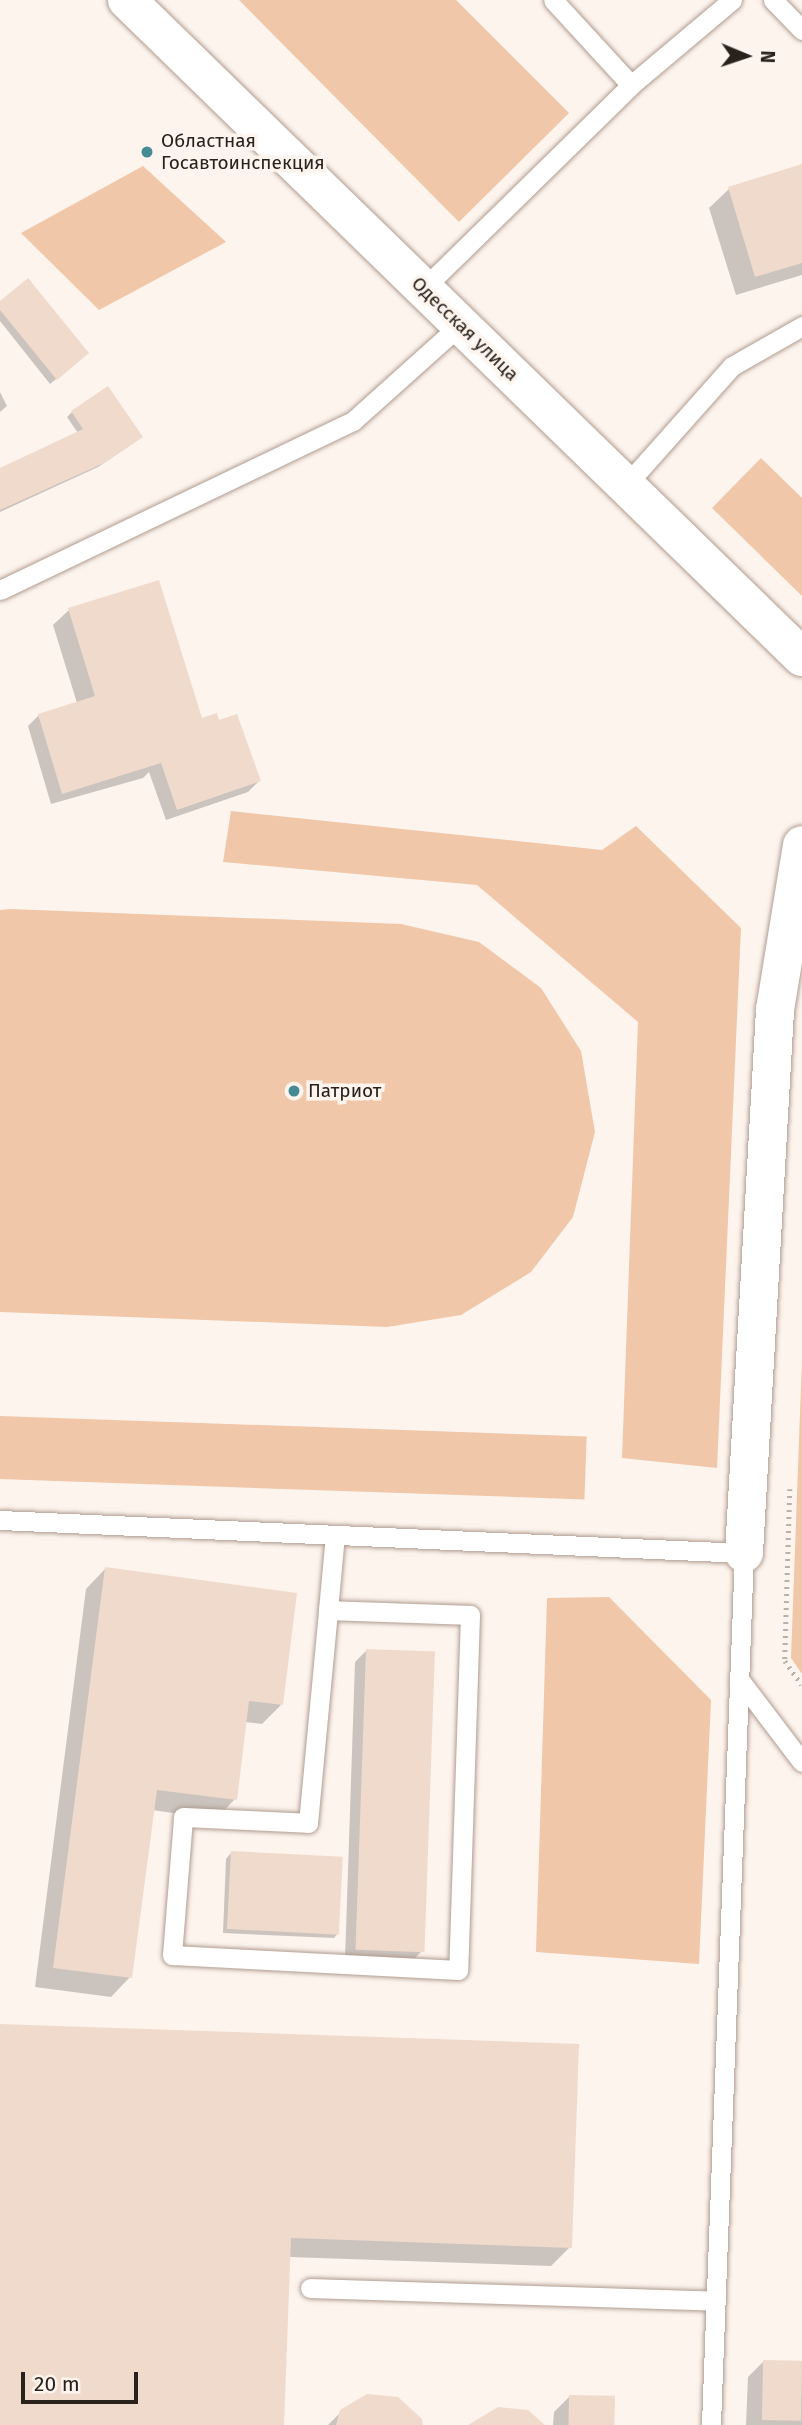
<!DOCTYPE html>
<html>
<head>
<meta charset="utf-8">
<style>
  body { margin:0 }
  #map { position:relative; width:802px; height:2425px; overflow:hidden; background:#fdf4ee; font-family:"Fira Sans",sans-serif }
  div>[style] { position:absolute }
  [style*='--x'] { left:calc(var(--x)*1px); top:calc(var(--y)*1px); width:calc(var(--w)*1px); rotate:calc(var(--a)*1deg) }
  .green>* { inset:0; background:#f1c7a9; transform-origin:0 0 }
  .shadow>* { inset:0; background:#0003 }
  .building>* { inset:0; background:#f0dacc; transform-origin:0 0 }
  .path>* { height:4.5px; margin-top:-2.25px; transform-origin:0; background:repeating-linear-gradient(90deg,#b8b0aa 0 2px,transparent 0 7px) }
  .roads { filter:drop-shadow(0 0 2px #b09c8f) drop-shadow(0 0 2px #b09c8f) }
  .service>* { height:19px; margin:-9.5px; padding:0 9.5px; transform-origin:9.5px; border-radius:9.5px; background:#fff }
  .minor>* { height:38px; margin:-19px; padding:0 19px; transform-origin:19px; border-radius:19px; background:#fff }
  .tertiary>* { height:38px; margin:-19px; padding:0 19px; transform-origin:19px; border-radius:19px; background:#fff }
  .dots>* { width:19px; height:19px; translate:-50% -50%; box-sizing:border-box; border:4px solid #fdf4ee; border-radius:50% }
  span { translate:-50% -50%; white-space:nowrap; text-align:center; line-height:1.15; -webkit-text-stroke:7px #fdf4ee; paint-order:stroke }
  .poi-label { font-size:19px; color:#29211c }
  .left { translate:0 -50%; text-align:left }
  .street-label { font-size:19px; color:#29211c }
  .north { position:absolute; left:711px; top:21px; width:70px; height:70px; -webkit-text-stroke:5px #fdf4ee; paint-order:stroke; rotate:92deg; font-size:19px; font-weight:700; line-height:28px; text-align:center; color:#29211c }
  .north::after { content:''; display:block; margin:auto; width:24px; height:32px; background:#29211c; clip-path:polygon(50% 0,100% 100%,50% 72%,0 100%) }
  .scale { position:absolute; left:21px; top:2372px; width:117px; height:32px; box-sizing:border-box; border:4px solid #29211c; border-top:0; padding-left:9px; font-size:21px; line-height:24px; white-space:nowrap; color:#29211c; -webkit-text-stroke:5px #fdf4ee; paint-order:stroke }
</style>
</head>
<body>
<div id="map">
  <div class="green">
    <i style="clip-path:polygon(239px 0,456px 0,569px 113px,459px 222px)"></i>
    <i style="clip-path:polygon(143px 166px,226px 242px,99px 310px,21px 233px)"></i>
    <i style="clip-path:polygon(761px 458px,802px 498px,802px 596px,712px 508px)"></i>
    <i style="clip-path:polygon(231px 811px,602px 850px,636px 826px,741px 928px,717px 1468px,622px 1458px,638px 1022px,477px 885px,223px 862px)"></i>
    <i style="clip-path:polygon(10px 909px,401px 924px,479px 942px,541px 988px,581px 1051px,595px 1132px,573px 1217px,531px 1272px,461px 1315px,387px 1327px,0 1312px,0 910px)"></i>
    <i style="clip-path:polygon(802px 1359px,802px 1674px,791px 1658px)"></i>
    <i style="left:0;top:1416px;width:587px;height:63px;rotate:2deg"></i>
    <i style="clip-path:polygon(609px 1597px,711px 1700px,699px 1964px,536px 1952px,547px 1598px)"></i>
  </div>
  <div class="shadow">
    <i style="clip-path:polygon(802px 166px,802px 275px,736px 295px,709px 208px,729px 189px)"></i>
    <i style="clip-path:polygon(0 303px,82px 358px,50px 384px,0 321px)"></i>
    <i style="clip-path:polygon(0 392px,7px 406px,0 412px)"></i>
    <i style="clip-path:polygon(72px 412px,135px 442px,98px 467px,0 512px,0 469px,78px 433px,67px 417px)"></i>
    <i style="clip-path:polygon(69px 610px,201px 720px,218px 722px,259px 781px,248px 792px,166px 820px,149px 772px,143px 778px,51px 804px,28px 726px,39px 715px,77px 703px,53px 625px)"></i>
    <i style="clip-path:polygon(105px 1569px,281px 1705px,262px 1724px,245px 1722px,235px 1799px,216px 1819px,152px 1810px,130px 1977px,111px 1997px,35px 1987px,86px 1589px)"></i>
    <i style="clip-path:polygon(366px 1651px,422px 1951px,411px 1962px,345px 1960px,355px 1662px)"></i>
    <i style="clip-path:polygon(231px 1853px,339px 1932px,334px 1938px,223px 1933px,226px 1859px)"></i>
    <i style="clip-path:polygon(0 2026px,570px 2247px,551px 2266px,289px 2257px,282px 2425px,0 2425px)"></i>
    <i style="clip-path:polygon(764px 2361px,802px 2363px,802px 2425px,746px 2425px,748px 2377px)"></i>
    <i style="clip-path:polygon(569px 2397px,613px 2425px,553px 2425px,554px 2412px)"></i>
    <i style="clip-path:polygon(341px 2412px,421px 2425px,328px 2425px)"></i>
  </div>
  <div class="building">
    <i style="clip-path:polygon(802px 164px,802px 263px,755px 277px,728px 187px)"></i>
    <i style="clip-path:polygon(28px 278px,89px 353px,57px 380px,0 310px,0 301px)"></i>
    <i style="clip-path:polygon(108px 386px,143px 437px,106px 462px,0 510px,0 468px,83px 429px,71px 411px)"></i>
    <i style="clip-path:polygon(159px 580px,202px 718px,217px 713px,219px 720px,237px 714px,261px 781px,177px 810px,161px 763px,62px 794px,38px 714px,95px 696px,68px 608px)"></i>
    <i style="clip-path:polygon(105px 1567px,297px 1593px,283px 1705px,249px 1701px,237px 1800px,157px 1790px,132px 1978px,53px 1968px)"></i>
    <i style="left:366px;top:1649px;width:69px;height:301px;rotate:2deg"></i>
    <i style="left:231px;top:1851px;width:112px;height:78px;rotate:3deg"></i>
    <i style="clip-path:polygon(0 2024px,579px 2044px,572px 2248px,291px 2238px,284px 2425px,0 2425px)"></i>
    <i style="left:763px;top:2360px;width:39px;height:60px;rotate:1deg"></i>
    <i style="clip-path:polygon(367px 2394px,398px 2397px,422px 2419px,423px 2425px,336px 2425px,340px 2410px)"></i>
    <i style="left:569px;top:2395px;width:46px;height:30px;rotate:1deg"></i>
    <i style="clip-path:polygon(498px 2407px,528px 2410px,545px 2425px,468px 2425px)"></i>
  </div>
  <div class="path">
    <i style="--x:790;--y:1489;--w:172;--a:91.7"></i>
    <i style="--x:785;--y:1661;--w:29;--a:55"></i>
  </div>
  <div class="roads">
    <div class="service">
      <i style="--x:773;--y:0;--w:42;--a:46"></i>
      <i style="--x:631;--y:85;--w:132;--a:-40.1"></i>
      <i style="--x:423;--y:289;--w:291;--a:-44.4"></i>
      <i style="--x:631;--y:85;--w:115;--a:-132.5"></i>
      <i style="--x:626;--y:485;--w:159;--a:-48.3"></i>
      <i style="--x:732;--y:366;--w:81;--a:-29.7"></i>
      <i style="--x:0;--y:590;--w:391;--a:-25.6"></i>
      <i style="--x:353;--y:421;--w:144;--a:-41.9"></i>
      <i style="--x:0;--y:1520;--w:745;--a:2.54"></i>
      <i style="--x:744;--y:1553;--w:873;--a:92.17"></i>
      <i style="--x:328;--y:1610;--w:142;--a:2"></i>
      <i style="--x:470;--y:1615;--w:355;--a:91.9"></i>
      <i style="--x:458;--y:1970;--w:286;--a:-177"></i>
      <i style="--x:172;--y:1955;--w:138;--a:-85.4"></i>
      <i style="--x:183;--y:1817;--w:125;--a:2.7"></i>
      <i style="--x:308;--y:1823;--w:214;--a:-84.6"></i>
      <i style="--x:328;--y:1610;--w:75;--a:-84.7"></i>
      <i style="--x:739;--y:1679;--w:104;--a:52.8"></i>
      <i style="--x:310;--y:2288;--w:406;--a:1.8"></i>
    </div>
    <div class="minor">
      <i style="--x:744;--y:1553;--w:544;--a:-86.73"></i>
      <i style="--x:775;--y:1010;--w:167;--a:-80.7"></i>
    </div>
    <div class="tertiary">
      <i style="--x:127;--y:0;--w:942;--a:44.23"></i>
    </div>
  </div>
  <div class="dots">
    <i style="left:147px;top:152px;background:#458b94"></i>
    <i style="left:294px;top:1091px;background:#458b94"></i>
  </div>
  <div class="poi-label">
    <span class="left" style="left:161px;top:152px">Областная<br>Госавтоинспекция</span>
    <span class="left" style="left:308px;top:1091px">Патриот</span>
  </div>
  <div class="street-label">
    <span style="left:465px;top:329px;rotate:44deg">Одесская улица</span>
  </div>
  <div class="north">N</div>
  <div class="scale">20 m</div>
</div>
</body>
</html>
